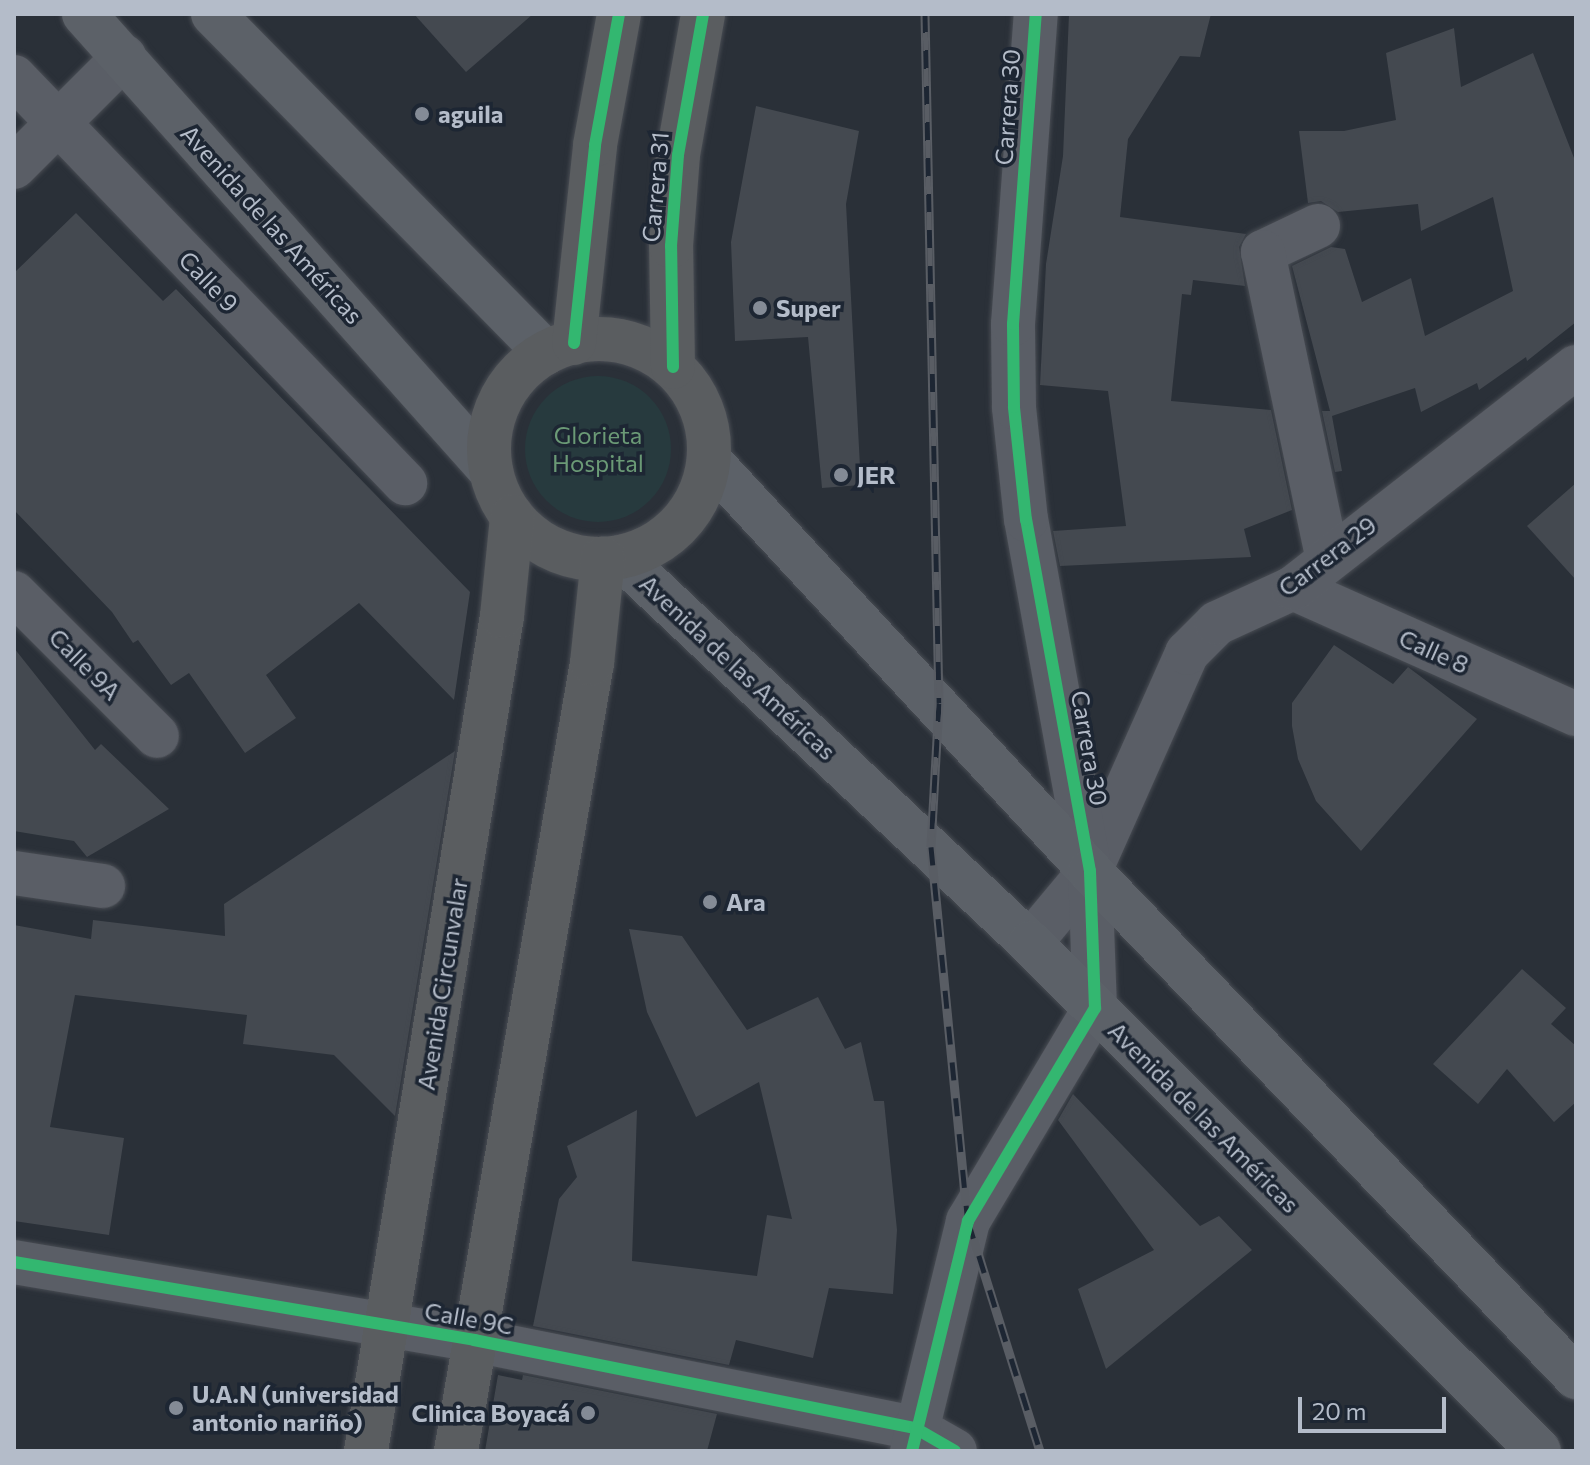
<!DOCTYPE html>
<html>
<head>
<meta charset="utf-8">
<style>
  body { margin:0 }
  #map { position:relative; width:1590px; height:1465px; overflow:hidden; background:#2a3038; font-family:Commissioner,sans-serif }
  div>[style] { position:absolute }
  [style*='--x'] { left:calc(var(--x)*1px); top:calc(var(--y)*1px); width:calc(var(--w)*1px); rotate:calc(var(--a)*1deg) }
  .green>* { inset:0; background:#273a3e }
  .round { border-radius:50% }
  .building>* { inset:0; background:#444950 }
  .roads { filter:drop-shadow(0 0 2px #484c53) drop-shadow(0 0 2px #484c53) }
  .minor>* { height:44px; margin:-22px; padding:0 22px; transform-origin:22px; border-radius:22px; background:#5a5e66 }
  .major>* { height:44px; margin:-22px; padding:0 22px; transform-origin:22px; border-radius:22px; background:#5c6168 }
  .highway>* { height:44px; margin:-22px; padding:0 22px; transform-origin:22px; border-radius:22px; background:#5a5d60 }
  .highway>.ring { margin:-22px; padding:0; box-sizing:content-box; background:none; border:44px solid #5a5d60; border-radius:50% }
  .rail>* { height:9px; margin-top:-4.5px; transform-origin:0; background:repeating-linear-gradient(90deg,#1d2633 0 18px,#595d64 0 36px); box-sizing:border-box; border-block:2px solid #595d64 }
  .cycleway>* { height:12px; margin:-6px; padding:0 6px; transform-origin:6px; border-radius:6px; background:#33b770 }
  .dots>* { width:22px; height:22px; translate:-50% -50%; box-sizing:border-box; border:4px solid #1d2633; border-radius:50% }
  span { translate:-50% -50%; white-space:nowrap; text-align:center; line-height:1.15; -webkit-text-stroke:7px #1d2633; paint-order:stroke }
  .street-label { font-size:24px; color:#b4bcc9 }
  .poi-label { font-size:24px; color:#b4bcc9; font-weight:700 }
  .left { translate:0 -50%; text-align:left }
  .right { translate:-100% -50%; text-align:right }
  .park-label { font-size:24px; color:#6b9a76 }
  .frame { position:absolute; inset:0; border:16px solid #b4bcc9; pointer-events:none }
  .scale { position:absolute; left:1298px; top:1397px; width:148px; height:36px; box-sizing:border-box; border:4px solid #b4bcc9; border-top:0; padding-left:10px; font-size:24px; line-height:28px; white-space:nowrap; color:#b4bcc9; -webkit-text-stroke:6px #1d2633; paint-order:stroke }
</style>
</head>
<body>
<div id="map">
  <div class="green">
    <i class="round" style="left:525px;top:376px;width:146px;height:146px"></i>
  </div>
  <div class="building">
    <i style="clip-path:polygon(414px 14px,533px 14px,466px 72px)"></i>
    <i style="clip-path:polygon(1069px 14px,1211px 14px,1200px 57px,1180px 56px,1128px 139px,1120px 217px,1246px 234px,1239px 247px,1245px 286px,1193px 280px,1191px 295px,1182px 294px,1171px 401px,1271px 410px,1292px 510px,1244px 529px,1251px 557px,1060px 566px,1053px 531px,1126px 526px,1108px 391px,1040px 385px,1046px 264px,1063px 156px)"></i>
    <i style="clip-path:polygon(1454px 28px,1461px 87px,1533px 53px,1576px 163px,1576px 322px,1527px 361px,1526px 357px,1479px 390px,1477px 383px,1421px 412px,1415px 388px,1332px 416px,1342px 471px,1335px 472px,1322px 411px,1330px 411px,1292px 266px,1331px 247px,1345px 249px,1362px 302px,1411px 278px,1425px 336px,1513px 291px,1493px 197px,1421px 231px,1418px 204px,1338px 212px,1321px 201px,1308px 203px,1299px 131px,1344px 131px,1396px 120px,1386px 53px)"></i>
    <i style="clip-path:polygon(756px 106px,859px 131px,846px 204px,861px 485px,822px 488px,808px 337px,735px 341px,731px 242px)"></i>
    <i style="clip-path:polygon(76px 213px,163px 301px,176px 289px,470px 592px,454px 700px,359px 603px,266px 675px,296px 718px,245px 753px,189px 673px,171px 685px,138px 640px,133px 643px,112px 612px,14px 510px,14px 273px)"></i>
    <i style="clip-path:polygon(1576px 483px,1576px 580px,1527px 526px)"></i>
    <i style="clip-path:polygon(1334px 645px,1393px 684px,1408px 667px,1477px 719px,1361px 851px,1316px 801px,1298px 759px,1292px 726px,1292px 703px)"></i>
    <i style="clip-path:polygon(14px 648px,95px 750px,101px 744px,169px 809px,87px 857px,74px 841px,14px 831px)"></i>
    <i style="clip-path:polygon(455px 751px,395px 1116px,334px 1055px,243px 1044px,247px 1015px,75px 995px,50px 1127px,124px 1138px,109px 1235px,14px 1221px,14px 925px,91px 939px,93px 920px,225px 936px,224px 904px)"></i>
    <i style="clip-path:polygon(629px 929px,682px 936px,747px 1030px,818px 997px,845px 1049px,861px 1042px,874px 1101px,884px 1101px,897px 1230px,893px 1294px,829px 1288px,813px 1358px,736px 1340px,729px 1365px,533px 1326px,559px 1199px,577px 1177px,567px 1146px,637px 1110px,632px 1261px,757px 1276px,767px 1215px,792px 1219px,759px 1082px,696px 1117px,647px 1012px)"></i>
    <i style="clip-path:polygon(1522px 969px,1566px 1008px,1551px 1024px,1576px 1046px,1576px 1102px,1554px 1122px,1507px 1069px,1478px 1104px,1433px 1064px)"></i>
    <i style="clip-path:polygon(1073px 1094px,1200px 1226px,1219px 1216px,1252px 1250px,1106px 1369px,1078px 1289px,1154px 1250px,1058px 1120px)"></i>
    <i style="clip-path:polygon(498px 1375px,522px 1380px,523px 1375px,717px 1414px,707px 1451px,485px 1451px)"></i>
  </div>
  <div class="roads">
    <div class="minor">
      <i style="--x:14;--y:77;--w:564;--a:46.08"></i>
      <i style="--x:14;--y:167;--w:156;--a:-45"></i>
      <i style="--x:1318;--y:226;--w:61;--a:154.7"></i>
      <i style="--x:1263;--y:252;--w:312;--a:78.1"></i>
      <i style="--x:1293;--y:588;--w:310;--a:24"></i>
      <i style="--x:14;--y:593;--w:202;--a:45"></i>
      <i style="--x:14;--y:873;--w:90;--a:8.3"></i>
      <i style="--x:1030;--y:943;--w:94;--a:-50.2"></i>
      <i style="--x:1090;--y:871;--w:239;--a:-66"></i>
      <i style="--x:1187;--y:653;--w:42;--a:-45"></i>
      <i style="--x:1217;--y:623;--w:84;--a:-24.7"></i>
      <i style="--x:1293;--y:588;--w:359;--a:-38"></i>
      <i style="--x:14;--y:1262;--w:467;--a:9.6"></i>
      <i style="--x:474;--y:1340;--w:450;--a:11.3"></i>
      <i style="--x:915;--y:1428;--w:46;--a:29.9"></i>
      <i style="--x:912;--y:1451;--w:237;--a:-76.3"></i>
      <i style="--x:968;--y:1221;--w:248;--a:-59.2"></i>
      <i style="--x:1095;--y:1008;--w:137;--a:-92.1"></i>
      <i style="--x:1090;--y:871;--w:357;--a:-100.3"></i>
      <i style="--x:1026;--y:520;--w:114;--a:-96.1"></i>
      <i style="--x:1014;--y:407;--w:83;--a:-90.7"></i>
      <i style="--x:1013;--y:324;--w:311;--a:-85.8"></i>
    </div>
    <div class="major">
      <i style="--x:84;--y:14;--w:612;--a:48.31"></i>
      <i style="--x:213;--y:14;--w:475;--a:45.5"></i>
      <i style="--x:709;--y:460;--w:560;--a:47.17"></i>
      <i style="--x:1090;--y:871;--w:702;--a:46.16"></i>
      <i style="--x:620;--y:557;--w:563;--a:43.27"></i>
      <i style="--x:1030;--y:943;--w:719;--a:44.94"></i>
    </div>
    <div class="highway">
      <i class="ring" style="left:489px;top:339px;width:176px;height:176px"></i>
      <i style="--x:574;--y:343;--w:199;--a:-83.9"></i>
      <i style="--x:595;--y:145;--w:133;--a:-79.6"></i>
      <i style="--x:673;--y:367;--w:121;--a:-90.9"></i>
      <i style="--x:671;--y:246;--w:91;--a:-85.6"></i>
      <i style="--x:678;--y:155;--w:143;--a:-79.9"></i>
      <i style="--x:366;--y:1451;--w:846;--a:-80.75"></i>
      <i style="--x:502;--y:616;--w:100;--a:-84.2"></i>
      <i style="--x:456;--y:1451;--w:800;--a:-80.21"></i>
      <i style="--x:592;--y:663;--w:105;--a:-84"></i>
    </div>
  </div>
  <div class="rail">
    <i style="--x:925;--y:14;--w:689;--a:88.84"></i>
    <i style="--x:939;--y:703;--w:144;--a:93.2"></i>
    <i style="--x:931;--y:847;--w:376;--a:84.4"></i>
    <i style="--x:968;--y:1221;--w:241;--a:72.6"></i>
  </div>
  <div class="cycleway">
    <i style="--x:574;--y:343;--w:199;--a:-83.9"></i>
    <i style="--x:595;--y:145;--w:133;--a:-79.6"></i>
    <i style="--x:673;--y:367;--w:121;--a:-90.9"></i>
    <i style="--x:671;--y:246;--w:91;--a:-85.6"></i>
    <i style="--x:678;--y:155;--w:143;--a:-79.9"></i>
    <i style="--x:14;--y:1262;--w:467;--a:9.6"></i>
    <i style="--x:474;--y:1340;--w:450;--a:11.3"></i>
    <i style="--x:915;--y:1428;--w:46;--a:29.9"></i>
    <i style="--x:912;--y:1451;--w:237;--a:-76.3"></i>
    <i style="--x:968;--y:1221;--w:248;--a:-59.2"></i>
    <i style="--x:1095;--y:1008;--w:137;--a:-92.1"></i>
    <i style="--x:1090;--y:871;--w:357;--a:-100.3"></i>
    <i style="--x:1026;--y:520;--w:114;--a:-96.1"></i>
    <i style="--x:1014;--y:407;--w:83;--a:-90.7"></i>
    <i style="--x:1013;--y:324;--w:311;--a:-85.8"></i>
  </div>
  <div class="dots">
    <i style="left:422px;top:114px;background:#848b96"></i>
    <i style="left:760px;top:308px;background:#848b96"></i>
    <i style="left:841px;top:475px;background:#848b96"></i>
    <i style="left:710px;top:902px;background:#848b96"></i>
    <i style="left:176px;top:1408px;background:#848b96"></i>
    <i style="left:588px;top:1413px;background:#848b96"></i>
  </div>
  <div class="street-label">
    <span style="left:1007px;top:107px;rotate:-86deg">Carrera 30</span>
    <span style="left:655px;top:187px;rotate:-85deg">Carrera 31</span>
    <span style="left:272px;top:224px;rotate:48deg">Avenida de las Américas</span>
    <span style="left:209px;top:281px;rotate:46deg">Calle 9</span>
    <span style="left:1327px;top:556px;rotate:-37deg">Carrera 29</span>
    <span style="left:1434px;top:651px;rotate:24deg">Calle 8</span>
    <span style="left:85px;top:664px;rotate:45deg">Calle 9A</span>
    <span style="left:738px;top:667px;rotate:43deg">Avenida de las Américas</span>
    <span style="left:1090px;top:748px;rotate:80deg">Carrera 30</span>
    <span style="left:442px;top:984px;rotate:-81deg">Avenida Circunvalar</span>
    <span style="left:1204px;top:1117px;rotate:45deg">Avenida de las Américas</span>
    <span style="left:469px;top:1318px;rotate:10deg">Calle 9C</span>
  </div>
  <div class="poi-label">
    <span class="left" style="left:438px;top:114px">aguila</span>
    <span class="left" style="left:776px;top:308px">Super</span>
    <span class="left" style="left:857px;top:475px">JER</span>
    <span class="left" style="left:726px;top:902px">Ara</span>
    <span class="left" style="left:192px;top:1408px">U.A.N (universidad<br>antonio nariño)</span>
    <span class="right" style="left:570px;top:1413px">Clinica Boyacá</span>
  </div>
  <div class="park-label">
    <span style="left:598px;top:449px">Glorieta<br>Hospital</span>
  </div>
  <div class="frame"></div>
  <div class="scale">20 m</div>
</div>
</body>
</html>
